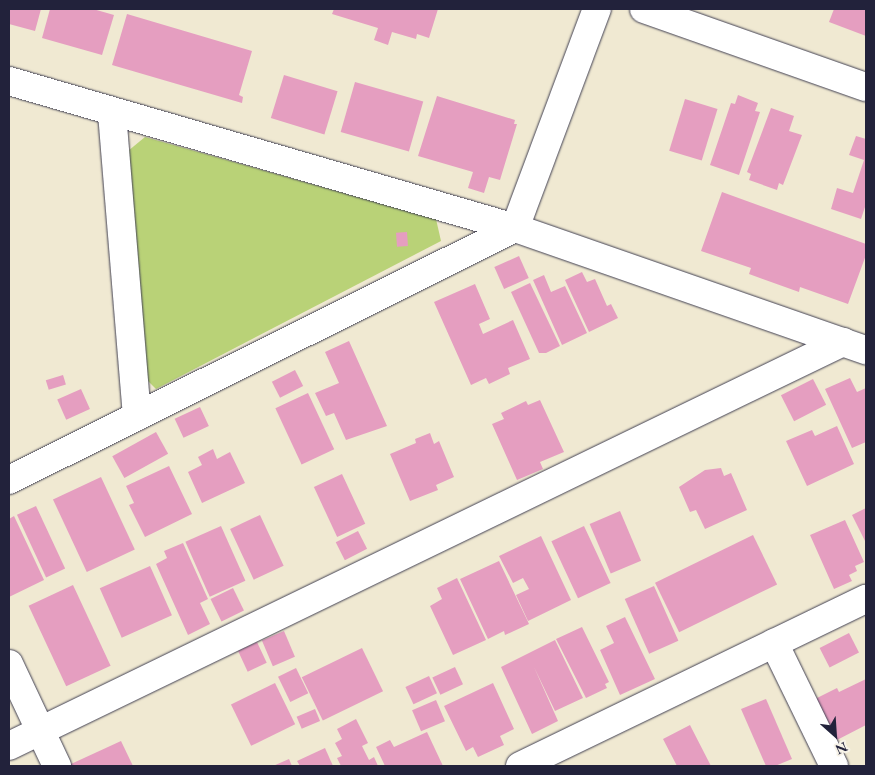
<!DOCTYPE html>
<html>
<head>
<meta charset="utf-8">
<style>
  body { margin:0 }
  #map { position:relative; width:875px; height:775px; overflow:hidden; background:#f0e9d2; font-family:"EB Garamond",serif }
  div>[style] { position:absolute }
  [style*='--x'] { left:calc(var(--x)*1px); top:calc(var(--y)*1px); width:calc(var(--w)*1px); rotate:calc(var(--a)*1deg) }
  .green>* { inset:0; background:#b9d277 }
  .building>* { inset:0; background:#e59ec0; transform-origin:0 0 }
  .roads { filter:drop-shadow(0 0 1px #414052) drop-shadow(0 0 1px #414052) }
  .street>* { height:28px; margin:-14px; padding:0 14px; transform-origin:14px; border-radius:14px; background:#fff }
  span { translate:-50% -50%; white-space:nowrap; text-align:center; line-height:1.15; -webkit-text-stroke:4px #f7f3e8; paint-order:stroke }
  .frame { position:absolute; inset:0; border:10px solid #22223b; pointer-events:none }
  .north { position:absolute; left:810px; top:710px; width:50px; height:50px; -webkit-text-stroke:4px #f7f3e8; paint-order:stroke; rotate:154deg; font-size:14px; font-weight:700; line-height:20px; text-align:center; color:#22223b }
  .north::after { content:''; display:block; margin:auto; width:18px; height:22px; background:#22223b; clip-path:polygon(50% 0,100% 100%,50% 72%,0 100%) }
</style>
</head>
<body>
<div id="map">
  <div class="green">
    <i style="clip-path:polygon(145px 137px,436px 219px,441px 241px,156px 389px,144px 377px,128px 151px)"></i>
  </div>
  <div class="building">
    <i style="clip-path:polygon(9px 9px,41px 9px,35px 31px,9px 24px)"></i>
    <i style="clip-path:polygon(50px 9px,93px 9px,114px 15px,102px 55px,42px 38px)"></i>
    <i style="clip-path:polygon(334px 9px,438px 9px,429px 38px,417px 34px,416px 39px,392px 32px,388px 45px,374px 40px,378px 28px,332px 14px)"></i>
    <i style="clip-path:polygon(834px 9px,866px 9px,866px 36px,829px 22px)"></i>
    <i style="clip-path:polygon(127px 14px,252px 51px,239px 95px,243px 97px,242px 103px,112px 65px)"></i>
    <i style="left:284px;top:75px;width:56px;height:45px;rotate:17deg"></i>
    <i style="left:355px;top:82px;width:71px;height:52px;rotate:16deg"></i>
    <i style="clip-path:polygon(738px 95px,758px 103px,755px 111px,760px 112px,739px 175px,710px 165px,731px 103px,735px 104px)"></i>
    <i style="clip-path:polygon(437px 96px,515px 120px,514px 124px,517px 124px,500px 180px,489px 177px,484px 193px,468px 188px,473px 172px,418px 156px)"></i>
    <i style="left:685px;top:99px;width:34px;height:54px;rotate:17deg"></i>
    <i style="clip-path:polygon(771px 108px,794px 116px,789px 131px,802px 135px,783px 185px,779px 183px,777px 190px,749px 180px,751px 174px,747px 172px)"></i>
    <i style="clip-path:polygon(856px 136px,866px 139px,866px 204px,861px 219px,831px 209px,837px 188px,853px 193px,864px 160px,849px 155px)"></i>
    <i style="clip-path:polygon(722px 192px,866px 244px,866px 255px,848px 304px,800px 287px,799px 292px,749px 274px,751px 268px,701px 251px)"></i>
    <i style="left:407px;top:232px;width:14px;height:11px;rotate:86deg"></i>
    <i style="left:519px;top:256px;width:24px;height:27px;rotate:66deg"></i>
    <i style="clip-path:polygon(582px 272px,587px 282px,595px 279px,607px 306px,611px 304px,618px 318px,589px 332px,565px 280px)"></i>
    <i style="clip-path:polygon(544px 275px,551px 292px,565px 286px,587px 333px,562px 345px,533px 280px)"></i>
    <i style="clip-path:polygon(530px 283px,560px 346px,546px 353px,539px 353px,511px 292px)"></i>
    <i style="clip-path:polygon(475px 284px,490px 319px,479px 324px,483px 334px,513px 320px,530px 359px,508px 368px,510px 374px,489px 384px,486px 378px,471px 385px,434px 302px)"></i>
    <i style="clip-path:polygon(349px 341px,387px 426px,346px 440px,334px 413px,326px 416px,315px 393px,339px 383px,325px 352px)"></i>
    <i style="left:295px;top:370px;width:18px;height:26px;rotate:63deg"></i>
    <i style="left:63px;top:375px;width:10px;height:18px;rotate:73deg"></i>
    <i style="clip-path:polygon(850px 378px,857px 392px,866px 388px,866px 442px,852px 448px,825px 389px)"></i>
    <i style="left:813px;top:379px;width:29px;height:36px;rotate:63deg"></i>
    <i style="left:81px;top:389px;width:22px;height:26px;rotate:66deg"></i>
    <i style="left:308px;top:393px;width:62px;height:36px;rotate:65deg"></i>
    <i style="clip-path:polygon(540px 400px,564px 452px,540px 462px,543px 469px,517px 480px,492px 424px,504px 419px,501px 413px,526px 401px,528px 405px)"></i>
    <i style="left:200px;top:407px;width:21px;height:28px;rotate:65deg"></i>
    <i style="clip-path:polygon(837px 426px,854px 464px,807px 486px,786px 441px,812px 430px,815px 436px)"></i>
    <i style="left:156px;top:432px;width:25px;height:50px;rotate:61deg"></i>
    <i style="clip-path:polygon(430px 433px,434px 444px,439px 441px,454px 477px,436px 485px,438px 490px,410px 501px,390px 454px,416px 443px,415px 439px)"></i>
    <i style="clip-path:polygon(213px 449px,217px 459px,230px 452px,245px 483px,202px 503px,188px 472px,202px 465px,198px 457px)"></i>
    <i style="clip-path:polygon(169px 466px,192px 514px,145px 537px,129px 505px,134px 503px,126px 486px)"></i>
    <i style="clip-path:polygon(721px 468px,724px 476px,731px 473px,747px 510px,705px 529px,696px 510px,690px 512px,679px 487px,705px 470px)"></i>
    <i style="left:342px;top:474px;width:55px;height:31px;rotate:65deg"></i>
    <i style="left:101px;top:477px;width:80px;height:53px;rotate:65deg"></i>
    <i style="left:36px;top:506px;width:69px;height:21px;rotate:65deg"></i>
    <i style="clip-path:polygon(866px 508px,866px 543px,852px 515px)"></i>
    <i style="left:620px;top:511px;width:54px;height:33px;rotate:67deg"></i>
    <i style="left:260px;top:515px;width:56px;height:33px;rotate:65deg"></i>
    <i style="clip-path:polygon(14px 516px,44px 580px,9px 597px,9px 519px)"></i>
    <i style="clip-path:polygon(845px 520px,864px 562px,855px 566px,857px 571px,849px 575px,852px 581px,834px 589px,810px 535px)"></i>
    <i style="left:221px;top:526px;width:60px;height:39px;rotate:66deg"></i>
    <i style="left:584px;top:526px;width:63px;height:36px;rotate:65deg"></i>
    <i style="left:358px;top:531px;width:20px;height:25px;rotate:63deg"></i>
    <i style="left:753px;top:535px;width:55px;height:109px;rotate:64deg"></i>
    <i style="clip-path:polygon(541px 536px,571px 600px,528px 621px,516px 595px,529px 589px,523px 578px,513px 583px,499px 556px)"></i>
    <i style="clip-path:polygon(183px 543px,208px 599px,200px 603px,210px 624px,188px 635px,156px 564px,167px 558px,164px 551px)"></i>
    <i style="clip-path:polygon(499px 561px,529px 624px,505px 635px,504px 631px,488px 639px,460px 579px)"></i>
    <i style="left:150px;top:566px;width:54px;height:55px;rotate:66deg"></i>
    <i style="clip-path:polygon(457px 578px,486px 640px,453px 655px,430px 606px,442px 599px,437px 588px)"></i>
    <i style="left:73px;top:585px;width:89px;height:49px;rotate:65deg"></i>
    <i style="left:654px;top:586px;width:60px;height:32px;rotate:66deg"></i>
    <i style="left:233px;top:588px;width:25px;height:25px;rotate:64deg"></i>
    <i style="clip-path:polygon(625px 617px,655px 679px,620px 695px,600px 650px,614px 643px,606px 626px)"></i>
    <i style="clip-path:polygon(582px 627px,609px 682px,605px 684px,607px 688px,586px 698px,556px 639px)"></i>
    <i style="left:284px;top:631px;width:28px;height:24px;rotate:67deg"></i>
    <i style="left:849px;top:633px;width:22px;height:33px;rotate:63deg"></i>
    <i style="clip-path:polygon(555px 640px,583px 698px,555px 711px,534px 667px,558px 721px,532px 734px,501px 667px)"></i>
    <i style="left:257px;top:642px;width:23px;height:21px;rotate:65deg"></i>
    <i style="left:362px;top:648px;width:48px;height:67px;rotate:64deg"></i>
    <i style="left:455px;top:667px;width:19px;height:25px;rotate:65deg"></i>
    <i style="left:296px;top:668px;width:28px;height:20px;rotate:64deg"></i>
    <i style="left:429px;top:676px;width:19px;height:26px;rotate:65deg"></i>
    <i style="clip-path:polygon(866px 679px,866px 725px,835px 741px,815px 699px,837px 688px,839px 692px)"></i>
    <i style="left:275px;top:683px;width:46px;height:49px;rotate:64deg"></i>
    <i style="clip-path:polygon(493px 683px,514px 729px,500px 736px,504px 745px,478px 757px,473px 747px,466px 751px,444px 706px)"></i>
    <i style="clip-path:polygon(766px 699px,792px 759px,775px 766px,766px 766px,741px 709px)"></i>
    <i style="left:436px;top:700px;width:23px;height:26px;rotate:67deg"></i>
    <i style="left:315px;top:709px;width:13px;height:20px;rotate:67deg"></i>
    <i style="clip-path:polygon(356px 719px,368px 743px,362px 746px,369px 760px,374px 757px,378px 766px,341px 766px,337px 758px,342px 756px,335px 743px,342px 739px,337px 729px)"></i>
    <i style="clip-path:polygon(690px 725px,692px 729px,711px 766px,677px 766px,663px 739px)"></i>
    <i style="clip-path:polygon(427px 732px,443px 766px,385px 766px,376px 747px,390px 740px,394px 747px)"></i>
    <i style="clip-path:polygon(121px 741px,133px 766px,71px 766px,71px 764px)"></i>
    <i style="clip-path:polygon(325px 748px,333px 766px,300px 766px,297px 761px)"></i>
    <i style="clip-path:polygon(289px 759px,292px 766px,273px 766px)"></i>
  </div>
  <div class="roads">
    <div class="street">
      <i style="--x:644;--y:9;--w:235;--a:19.4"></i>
      <i style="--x:9;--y:81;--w:527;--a:16.2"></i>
      <i style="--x:515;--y:228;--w:372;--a:19.2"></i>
      <i style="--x:112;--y:113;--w:304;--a:85.3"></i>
      <i style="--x:9;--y:480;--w:565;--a:-26.47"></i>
      <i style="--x:515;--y:228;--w:234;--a:-69.5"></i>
      <i style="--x:774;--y:643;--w:137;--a:64"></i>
      <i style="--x:9;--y:664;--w:113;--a:64.8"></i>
      <i style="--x:9;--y:746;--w:927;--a:-25.85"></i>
      <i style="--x:520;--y:766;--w:384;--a:-25.8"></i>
    </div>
  </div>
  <div class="frame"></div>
  <div class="north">N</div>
</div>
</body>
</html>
